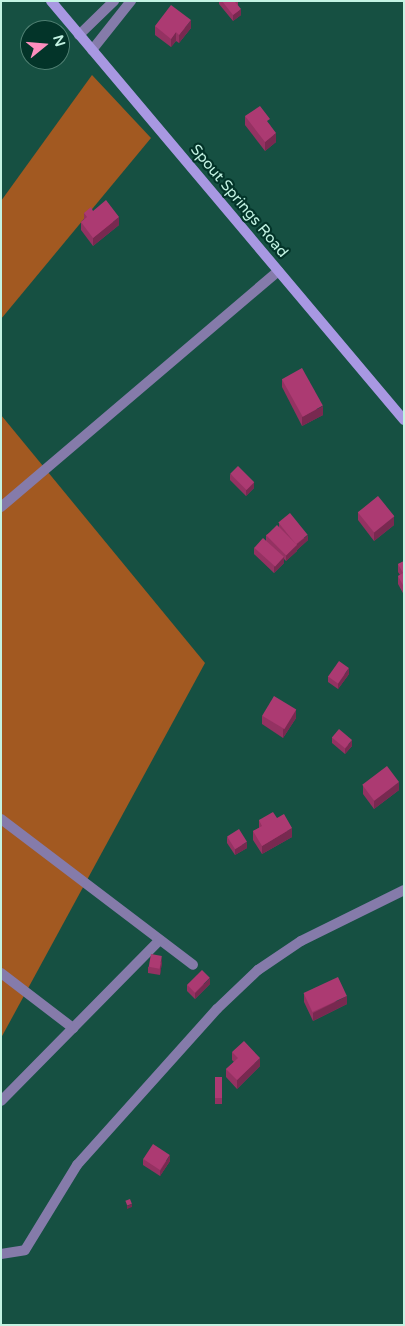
<!DOCTYPE html>
<html>
<head>
<meta charset="utf-8">
<style>
  body { margin:0 }
  #map { position:relative; width:405px; height:1326px; overflow:hidden; background:#165042; font-family:"Varela Round",sans-serif }
  div>[style] { position:absolute }
  [style*='--x'] { left:calc(var(--x)*1px); top:calc(var(--y)*1px); width:calc(var(--w)*1px); rotate:calc(var(--a)*1deg) }
  .green>* { inset:0; background:#a25921 }
  .street>* { height:10px; margin:-5px; padding:0 5px; transform-origin:5px; border-radius:5px; background:#857baa }
  .secondary>* { height:10px; margin:-5px; padding:0 5px; transform-origin:5px; border-radius:5px; background:#a898e2 }
  .wall>* { inset:0; background:#943262; transform-origin:0 0 }
  .shaded-wall>* { inset:0; background:#782950 }
  .building>* { inset:0; background:#ac3a72; transform-origin:0 0 }
  span { translate:-50% -50%; white-space:nowrap; text-align:center; line-height:1.15; -webkit-text-stroke:4.5px #033429; paint-order:stroke }
  .street-label { font-size:15px; color:#c3f3e3 }
  .frame { position:absolute; inset:0; border:2px solid #c3f3e3; pointer-events:none }
  .north { position:absolute; left:20px; top:20px; width:50px; height:50px; box-sizing:border-box; background:#033429; border:1px solid #508073; border-radius:50%; rotate:73deg; font-size:14px; font-weight:700; line-height:20px; text-align:center; color:#c3f3e3 }
  .north::after { content:''; display:block; margin:auto; width:18px; height:22px; background:#fd8ebe; clip-path:polygon(50% 0,100% 100%,50% 72%,0 100%) }
</style>
</head>
<body>
<div id="map">
  <div class="green">
    <i style="clip-path:polygon(92px 75px,151px 138px,1px 319px,1px 201px)"></i>
    <i style="clip-path:polygon(1px 415px,205px 663px,1px 1038px)"></i>
  </div>
  <div class="street">
    <i style="--x:79;--y:35;--w:49;--a:-44.2"></i>
    <i style="--x:92;--y:50;--w:63;--a:-51.5"></i>
    <i style="--x:1;--y:507;--w:364;--a:-40.4"></i>
    <i style="--x:1;--y:819;--w:241;--a:37.2"></i>
    <i style="--x:1;--y:973;--w:91;--a:37.4"></i>
    <i style="--x:1;--y:1101;--w:226;--a:-45.4"></i>
    <i style="--x:1;--y:1254;--w:24;--a:-9"></i>
    <i style="--x:25;--y:1250;--w:100;--a:-58.5"></i>
    <i style="--x:77;--y:1165;--w:210;--a:-48.1"></i>
    <i style="--x:217;--y:1009;--w:57;--a:-43.6"></i>
    <i style="--x:258;--y:970;--w:52;--a:-34"></i>
    <i style="--x:301;--y:941;--w:115;--a:-26.3"></i>
  </div>
  <div class="secondary">
    <i style="--x:51;--y:1;--w:548;--a:49.89"></i>
  </div>
  <div class="wall">
    <i style="clip-path:polygon(219px 1px,238px 1px,238px 5px,241px 15px,233px 21px,219px 4px)"></i>
    <i style="clip-path:polygon(155px 26px,191px 28px,179px 43px,176px 41px,171px 47px,155px 35px)"></i>
    <i style="clip-path:polygon(245px 116px,270px 125px,276px 142px,265px 151px,245px 125px)"></i>
    <i style="clip-path:polygon(93px 211px,119px 225px,93px 246px,81px 230px,81px 222px,84px 219px,84px 213px)"></i>
    <i style="clip-path:polygon(282px 379px,323px 415px,302px 426px,282px 387px)"></i>
    <i style="clip-path:polygon(230px 474px,254px 488px,246px 496px,230px 480px)"></i>
    <i style="clip-path:polygon(358px 512px,394px 525px,374px 541px,358px 520px)"></i>
    <i style="clip-path:polygon(279px 523px,308px 540px,297px 550px,297px 549px,297px 551px,286px 561px,284px 559px,284px 563px,274px 573px,254px 554px,254px 548px,266px 541px,266px 535px,279px 527px)"></i>
    <i style="clip-path:polygon(404px 561px,404px 595px,398px 584px,398px 576px,400px 575px,398px 572px,398px 564px)"></i>
    <i style="clip-path:polygon(349px 674px,338px 689px,328px 682px,328px 676px)"></i>
    <i style="clip-path:polygon(262px 716px,296px 718px,283px 738px,262px 724px)"></i>
    <i style="clip-path:polygon(332px 737px,352px 746px,345px 754px,332px 743px)"></i>
    <i style="clip-path:polygon(363px 785px,399px 790px,374px 809px,363px 794px)"></i>
    <i style="clip-path:polygon(277px 818px,292px 837px,262px 854px,253px 840px,253px 831px,259px 828px,259px 820px)"></i>
    <i style="clip-path:polygon(227px 837px,247px 848px,235px 855px,227px 843px)"></i>
    <i style="clip-path:polygon(162px 962px,160px 975px,148px 973px,148px 967px)"></i>
    <i style="clip-path:polygon(210px 984px,195px 999px,187px 991px,187px 985px)"></i>
    <i style="clip-path:polygon(304px 994px,347px 1004px,313px 1021px,304px 1002px)"></i>
    <i style="clip-path:polygon(232px 1052px,260px 1066px,237px 1089px,226px 1077px,226px 1069px,234px 1062px,232px 1060px)"></i>
    <i style="left:215px;top:1077px;width:7px;height:27px"></i>
    <i style="clip-path:polygon(143px 1159px,170px 1161px,160px 1176px,143px 1165px)"></i>
  </div>
  <div class="shaded-wall">
    <i style="clip-path:polygon(241px 9px,241px 15px,233px 21px,233px 15px)"></i>
    <i style="clip-path:polygon(191px 20px,191px 28px,179px 43px,179px 35px)"></i>
    <i style="clip-path:polygon(176px 32px,176px 41px,171px 47px,171px 39px)"></i>
    <i style="clip-path:polygon(276px 133px,276px 142px,265px 151px,265px 142px)"></i>
    <i style="clip-path:polygon(119px 217px,119px 225px,93px 246px,93px 238px)"></i>
    <i style="clip-path:polygon(323px 406px,323px 415px,302px 426px,302px 417px)"></i>
    <i style="clip-path:polygon(254px 482px,254px 488px,246px 496px,246px 490px)"></i>
    <i style="clip-path:polygon(394px 516px,394px 525px,374px 541px,374px 532px)"></i>
    <i style="clip-path:polygon(308px 535px,308px 540px,297px 550px,297px 544px)"></i>
    <i style="clip-path:polygon(297px 545px,297px 551px,286px 561px,286px 555px)"></i>
    <i style="clip-path:polygon(284px 557px,284px 563px,274px 573px,274px 567px)"></i>
    <i style="clip-path:polygon(349px 668px,349px 674px,338px 689px,338px 684px)"></i>
    <i style="clip-path:polygon(296px 709px,296px 718px,283px 738px,283px 730px)"></i>
    <i style="clip-path:polygon(352px 740px,352px 746px,345px 754px,345px 749px)"></i>
    <i style="clip-path:polygon(399px 782px,399px 790px,374px 809px,374px 800px)"></i>
    <i style="clip-path:polygon(292px 828px,292px 837px,262px 854px,262px 846px)"></i>
    <i style="clip-path:polygon(247px 842px,247px 848px,235px 855px,235px 849px)"></i>
    <i style="clip-path:polygon(162px 956px,162px 962px,160px 975px,160px 969px)"></i>
    <i style="clip-path:polygon(210px 978px,210px 984px,195px 999px,195px 993px)"></i>
    <i style="clip-path:polygon(347px 996px,347px 1004px,313px 1021px,313px 1013px)"></i>
    <i style="clip-path:polygon(260px 1058px,260px 1066px,237px 1089px,237px 1080px)"></i>
    <i style="clip-path:polygon(170px 1155px,170px 1161px,160px 1176px,160px 1171px)"></i>
    <i style="clip-path:polygon(132px 1204px,132px 1207px,127px 1209px,127px 1206px)"></i>
  </div>
  <div class="building">
    <i style="clip-path:polygon(222px 1px,236px 1px,235px 2px,241px 9px,233px 15px)"></i>
    <i style="clip-path:polygon(171px 5px,191px 20px,179px 35px,176px 32px,171px 39px,155px 26px)"></i>
    <i style="clip-path:polygon(260px 106px,270px 119px,267px 121px,276px 133px,265px 142px,245px 116px)"></i>
    <i style="clip-path:polygon(106px 200px,119px 217px,93px 238px,81px 222px,87px 217px,84px 213px,91px 207px,93px 211px)"></i>
    <i style="left:302px;top:368px;width:43px;height:23px;rotate:61deg"></i>
    <i style="left:238px;top:466px;width:23px;height:11px;rotate:45deg"></i>
    <i style="left:378px;top:496px;width:26px;height:26px;rotate:51deg"></i>
    <i style="left:290px;top:513px;width:28px;height:15px;rotate:51deg"></i>
    <i style="left:277px;top:525px;width:28px;height:15px;rotate:45deg"></i>
    <i style="left:263px;top:538px;width:28px;height:13px;rotate:42deg"></i>
    <i style="clip-path:polygon(404px 561px,404px 587px,398px 576px,403px 573px,398px 564px)"></i>
    <i style="left:339px;top:661px;width:12px;height:19px;rotate:35deg"></i>
    <i style="left:274px;top:696px;width:26px;height:23px;rotate:31deg"></i>
    <i style="left:339px;top:729px;width:17px;height:11px;rotate:40deg"></i>
    <i style="left:387px;top:766px;width:20px;height:31px;rotate:53deg"></i>
    <i style="clip-path:polygon(273px 812px,277px 818px,284px 814px,292px 828px,262px 846px,253px 831px,262px 826px,259px 820px)"></i>
    <i style="left:239px;top:829px;width:15px;height:14px;rotate:58deg"></i>
    <i style="left:151px;top:954px;width:11px;height:13px;rotate:10deg"></i>
    <i style="left:202px;top:970px;width:11px;height:21px;rotate:45deg"></i>
    <i style="left:338px;top:977px;width:21px;height:38px;rotate:65deg"></i>
    <i style="clip-path:polygon(244px 1041px,260px 1058px,237px 1080px,226px 1069px,238px 1058px,232px 1052px)"></i>
    <i style="left:215px;top:1077px;width:7px;height:21px"></i>
    <i style="left:153px;top:1144px;width:20px;height:18px;rotate:33deg"></i>
    <i style="left:130px;top:1199px;width:5px;height:5px;rotate:68deg"></i>
  </div>
  <div class="street-label">
    <span style="left:239px;top:201px;rotate:50deg">Spout Springs Road</span>
  </div>
  <div class="frame"></div>
  <div class="north">N</div>
</div>
</body>
</html>
